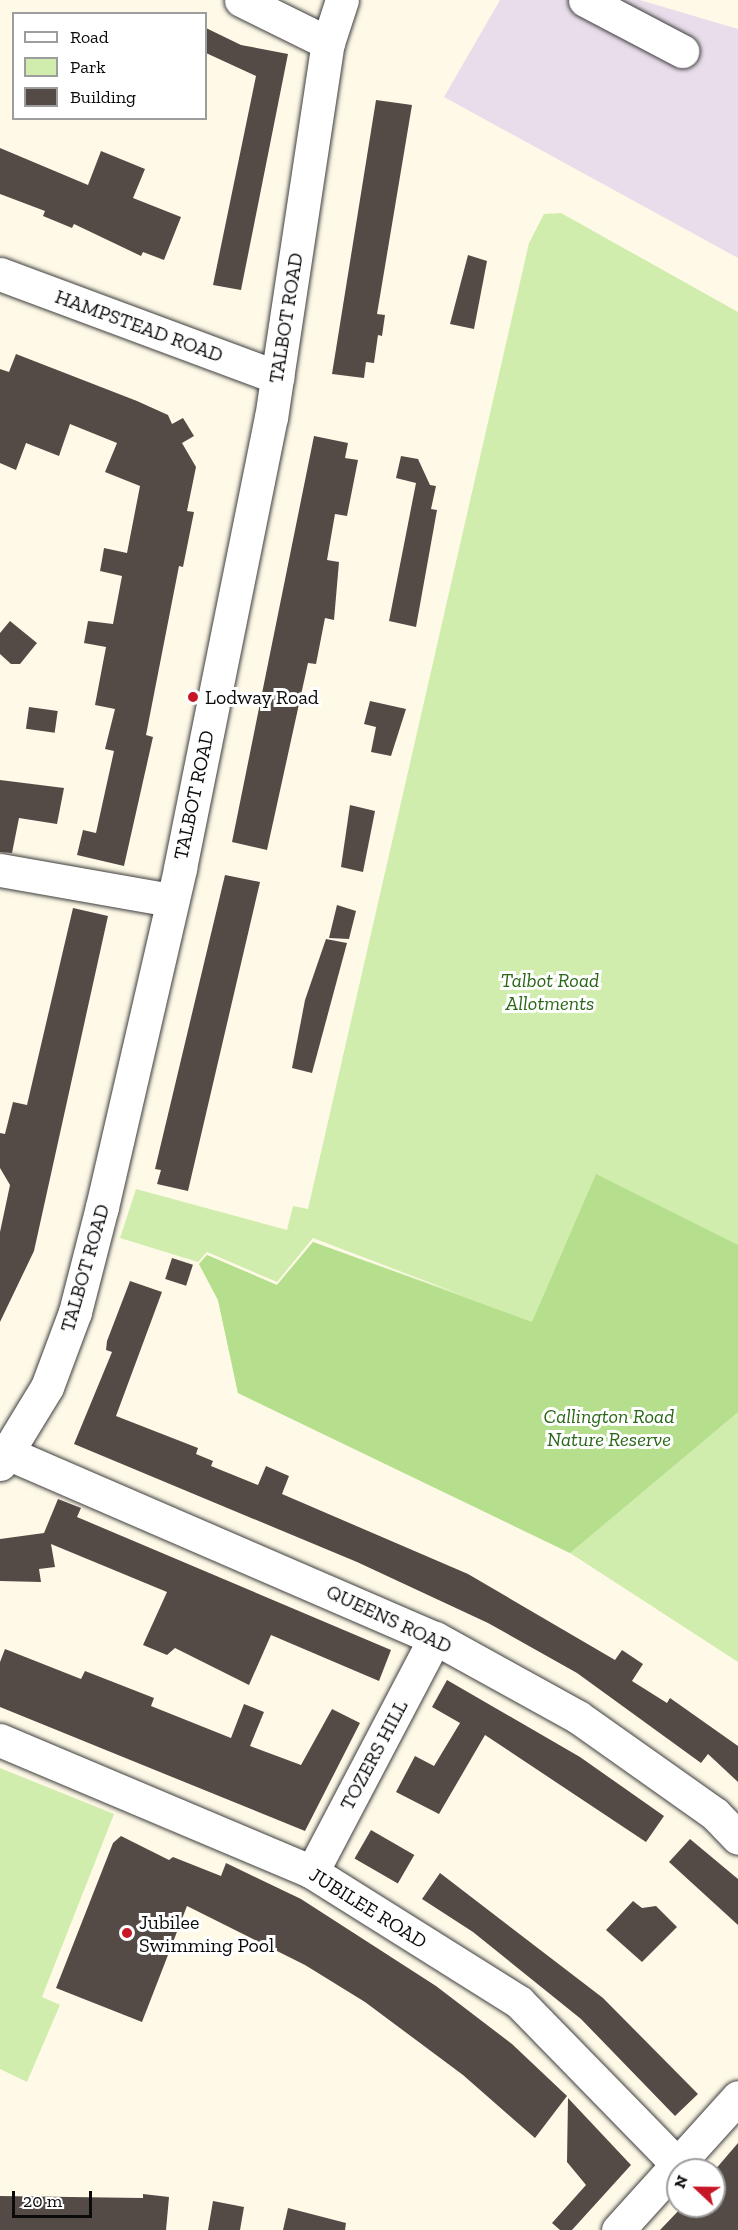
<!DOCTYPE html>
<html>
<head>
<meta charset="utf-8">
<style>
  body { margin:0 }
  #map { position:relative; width:738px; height:2230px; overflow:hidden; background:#fffae8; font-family:"Zilla Slab",serif }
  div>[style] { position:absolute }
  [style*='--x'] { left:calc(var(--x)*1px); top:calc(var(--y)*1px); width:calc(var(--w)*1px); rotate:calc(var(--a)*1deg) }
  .industrial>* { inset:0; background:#e9ddeb }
  .green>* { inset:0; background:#d1edae }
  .forest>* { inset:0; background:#b5df8c }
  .building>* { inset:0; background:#544b46; transform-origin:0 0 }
  .roads { filter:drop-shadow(0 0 2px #3e3e3e) drop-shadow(0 0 2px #3e3e3e) }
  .minor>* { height:33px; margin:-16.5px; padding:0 16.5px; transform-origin:16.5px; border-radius:16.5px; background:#fff }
  .dots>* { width:16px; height:16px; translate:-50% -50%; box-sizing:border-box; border:3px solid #fff; border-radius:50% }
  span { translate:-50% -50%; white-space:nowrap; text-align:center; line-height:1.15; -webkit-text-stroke:6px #fff; paint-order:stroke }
  .street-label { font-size:20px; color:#0b0b0b }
  .poi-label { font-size:20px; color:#0b0b0b }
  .left { translate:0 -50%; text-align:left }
  .park-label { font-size:20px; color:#2a6716; font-style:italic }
  .legend { position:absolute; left:12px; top:12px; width:195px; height:108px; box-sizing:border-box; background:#fff; border:2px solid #9d9d9d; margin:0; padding:8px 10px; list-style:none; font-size:18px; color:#0b0b0b }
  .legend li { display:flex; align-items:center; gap:12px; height:30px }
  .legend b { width:30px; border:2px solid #9d9d9d }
  .north { position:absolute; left:666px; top:2158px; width:60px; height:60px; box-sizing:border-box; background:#fff; border:2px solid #9d9d9d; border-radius:50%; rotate:292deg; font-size:16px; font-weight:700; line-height:24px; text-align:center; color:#0b0b0b }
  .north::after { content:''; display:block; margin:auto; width:21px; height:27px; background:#c71626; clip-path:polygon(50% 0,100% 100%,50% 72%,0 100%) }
  .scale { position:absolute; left:12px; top:2191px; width:80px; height:27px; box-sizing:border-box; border:3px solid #0b0b0b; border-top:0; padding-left:8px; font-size:18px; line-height:21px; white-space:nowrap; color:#0b0b0b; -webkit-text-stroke:4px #fff; paint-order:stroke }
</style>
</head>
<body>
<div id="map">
  <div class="industrial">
    <i style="clip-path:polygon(500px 0,640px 0,738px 29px,738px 258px,444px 97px)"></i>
  </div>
  <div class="green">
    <i style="clip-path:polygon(561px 213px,738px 312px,738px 1662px,570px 1553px,238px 1393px,218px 1300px,199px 1264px,207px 1255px,277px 1285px,313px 1242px,462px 1295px,313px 1238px,277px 1282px,207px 1252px,198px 1262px,120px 1238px,136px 1189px,287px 1230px,293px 1206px,308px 1209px,529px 243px,544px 214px)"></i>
    <i style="clip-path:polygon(0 1768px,114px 1814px,42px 1997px,60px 2005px,27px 2082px,0 2069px)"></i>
  </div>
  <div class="forest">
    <i style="clip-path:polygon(596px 1174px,738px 1245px,738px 1412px,570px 1553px,238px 1393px,218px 1300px,199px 1264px,207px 1255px,277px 1285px,313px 1242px,532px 1322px)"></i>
  </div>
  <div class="building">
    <i style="clip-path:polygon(206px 28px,241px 45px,288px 54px,241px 290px,213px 285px,256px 76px,206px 53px)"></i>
    <i style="clip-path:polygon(376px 100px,412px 105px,377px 314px,385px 315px,382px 336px,378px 335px,374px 363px,366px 362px,364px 378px,332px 374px)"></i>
    <i style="clip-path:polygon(0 148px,88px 185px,101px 151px,145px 169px,133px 198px,181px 217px,164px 260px,143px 252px,141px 256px,74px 224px,72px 228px,60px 223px,43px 216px,45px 211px,0 194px)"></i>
    <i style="clip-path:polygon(468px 255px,487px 261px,474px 329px,450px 324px)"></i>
    <i style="clip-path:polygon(16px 354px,137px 401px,168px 415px,172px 424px,183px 418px,194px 436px,182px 443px,196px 467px,187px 511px,194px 512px,183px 567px,179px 566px,146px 735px,153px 737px,124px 866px,77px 855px,83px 830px,96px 833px,114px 751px,105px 749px,115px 709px,95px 705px,106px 647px,84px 643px,88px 621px,113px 624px,122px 576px,100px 571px,102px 560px,104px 548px,127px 553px,140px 486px,105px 472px,117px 443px,70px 424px,59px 456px,26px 443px,16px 470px,0 463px,0 369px,9px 372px)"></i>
    <i style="clip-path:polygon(314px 436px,348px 443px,345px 458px,358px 460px,347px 516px,335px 514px,327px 560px,339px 562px,334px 620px,325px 618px,316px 664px,308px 663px,267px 850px,232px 842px)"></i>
    <i style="clip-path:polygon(401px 456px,418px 459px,430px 485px,436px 486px,431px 509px,437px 510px,416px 627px,389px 621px,416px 483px,396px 478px)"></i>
    <i style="clip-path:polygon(10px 621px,37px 643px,20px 664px,11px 664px,0 654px,0 633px)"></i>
    <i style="clip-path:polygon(370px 701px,406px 709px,391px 756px,371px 752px,376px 727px,364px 724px)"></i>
    <i style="left:29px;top:707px;width:29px;height:22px;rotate:8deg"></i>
    <i style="clip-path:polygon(0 780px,64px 788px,57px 824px,19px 818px,12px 853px,0 852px)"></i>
    <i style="clip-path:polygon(350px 805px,375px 811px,363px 872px,341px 867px)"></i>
    <i style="clip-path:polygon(225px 875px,260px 882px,188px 1191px,157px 1184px,161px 1170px,155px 1169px)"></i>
    <i style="clip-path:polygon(337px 905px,356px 911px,349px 939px,329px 938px)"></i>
    <i style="clip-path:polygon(73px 908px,108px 916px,34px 1251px,0 1322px,0 1232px,10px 1185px,0 1168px,0 1133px,5px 1134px,13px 1102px,27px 1105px)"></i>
    <i style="clip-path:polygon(326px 939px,347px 943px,312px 1073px,292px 1068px,305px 1000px)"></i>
    <i style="left:172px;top:1258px;width:22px;height:22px;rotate:18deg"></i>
    <i style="clip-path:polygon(130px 1281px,162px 1292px,116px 1416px,198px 1448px,196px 1454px,213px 1461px,211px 1466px,258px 1485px,266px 1466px,289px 1476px,282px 1494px,468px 1574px,615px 1660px,622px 1650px,643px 1664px,632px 1681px,667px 1703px,670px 1698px,738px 1746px,738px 1782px,708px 1754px,701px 1763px,577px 1673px,488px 1623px,357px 1562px,74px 1444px,112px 1352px,106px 1350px,107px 1341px)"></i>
    <i style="clip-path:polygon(58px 1499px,81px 1508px,77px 1517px,391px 1650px,379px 1681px,271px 1635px,249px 1685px,175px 1648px,167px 1655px,143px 1645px,167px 1592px,51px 1544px,55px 1567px,39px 1569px,41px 1582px,0 1581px,0 1539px,44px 1533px)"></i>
    <i style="clip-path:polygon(5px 1649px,81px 1679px,85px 1671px,154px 1698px,151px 1706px,231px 1738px,244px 1704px,264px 1712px,250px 1746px,301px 1765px,332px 1709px,360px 1723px,305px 1831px,0 1707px,0 1662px)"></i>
    <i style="clip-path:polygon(447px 1680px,580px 1757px,664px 1816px,646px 1842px,485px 1735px,439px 1814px,396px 1792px,415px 1756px,434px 1766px,460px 1723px,432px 1707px)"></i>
    <i style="left:371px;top:1830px;width:50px;height:33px;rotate:30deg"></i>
    <i style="clip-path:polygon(121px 1836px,169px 1860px,173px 1857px,221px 1876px,226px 1863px,301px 1899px,436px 1986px,512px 2044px,567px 2096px,535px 2138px,463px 2075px,365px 2002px,305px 1965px,187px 1906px,142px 2022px,56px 1988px,113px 1843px)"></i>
    <i style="clip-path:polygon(690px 1839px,738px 1879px,738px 1925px,669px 1862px)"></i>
    <i style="clip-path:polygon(440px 1873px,603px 1998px,698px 2094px,675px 2116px,581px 2019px,473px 1932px,422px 1899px)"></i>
    <i style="clip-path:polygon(633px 1901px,642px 1908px,656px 1906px,677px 1927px,642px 1962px,606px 1930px)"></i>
    <i style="clip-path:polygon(568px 2098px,631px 2165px,572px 2230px,560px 2230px,552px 2223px,586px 2185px,567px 2162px)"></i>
    <i style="clip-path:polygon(738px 2143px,738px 2230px,660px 2230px,683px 2206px,714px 2206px,714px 2171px)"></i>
    <i style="clip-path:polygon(143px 2194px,169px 2197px,166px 2230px,0 2230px,0 2196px,143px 2198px)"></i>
    <i style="clip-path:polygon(213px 2201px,244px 2207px,240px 2230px,208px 2230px)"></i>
    <i style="clip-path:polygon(288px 2208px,346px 2223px,345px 2230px,283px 2230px)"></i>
  </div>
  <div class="roads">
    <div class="minor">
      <i style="--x:241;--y:0;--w:97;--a:26.3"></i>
      <i style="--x:585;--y:0;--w:110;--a:27.7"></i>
      <i style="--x:0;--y:274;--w:296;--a:20.4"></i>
      <i style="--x:0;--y:870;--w:174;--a:10"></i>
      <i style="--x:0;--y:1450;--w:474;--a:23.4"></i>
      <i style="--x:435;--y:1638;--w:163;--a:28.9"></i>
      <i style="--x:578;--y:1717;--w:168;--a:35.3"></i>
      <i style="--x:715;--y:1814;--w:33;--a:46"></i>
      <i style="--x:0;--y:1464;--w:90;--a:-58.6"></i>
      <i style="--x:47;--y:1387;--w:80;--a:-69.5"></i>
      <i style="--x:75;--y:1312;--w:108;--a:-75.6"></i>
      <i style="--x:102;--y:1207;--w:348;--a:-77"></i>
      <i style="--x:180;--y:868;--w:459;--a:-78.6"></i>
      <i style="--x:271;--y:418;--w:379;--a:-81.4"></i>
      <i style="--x:328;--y:43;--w:45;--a:-72"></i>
      <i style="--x:0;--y:1740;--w:339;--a:22.9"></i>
      <i style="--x:312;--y:1872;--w:244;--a:32.1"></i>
      <i style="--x:519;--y:2002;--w:228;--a:45.7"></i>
      <i style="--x:312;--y:1872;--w:264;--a:-62.3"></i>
      <i style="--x:618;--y:2230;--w:179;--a:-47.9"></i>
    </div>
  </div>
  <div class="dots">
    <i style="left:193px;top:697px;background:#c71626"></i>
    <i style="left:127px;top:1933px;background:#c71626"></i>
  </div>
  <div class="street-label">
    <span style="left:286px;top:318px;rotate:-81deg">TALBOT ROAD</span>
    <span style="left:139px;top:326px;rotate:20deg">HAMPSTEAD ROAD</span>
    <span style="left:194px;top:795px;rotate:-78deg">TALBOT ROAD</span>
    <span style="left:85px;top:1268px;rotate:-74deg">TALBOT ROAD</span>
    <span style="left:389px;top:1619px;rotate:25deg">QUEENS ROAD</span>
    <span style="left:374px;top:1755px;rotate:-62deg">TOZERS HILL</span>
    <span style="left:368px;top:1908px;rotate:32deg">JUBILEE ROAD</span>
  </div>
  <div class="poi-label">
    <span class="left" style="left:205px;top:697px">Lodway Road</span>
    <span class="left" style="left:139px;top:1934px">Jubilee<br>Swimming Pool</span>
  </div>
  <div class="park-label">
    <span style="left:550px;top:992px">Talbot Road<br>Allotments</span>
    <span style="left:609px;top:1428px">Callington Road<br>Nature Reserve</span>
  </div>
  <ul class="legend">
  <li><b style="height:8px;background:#fff"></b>Road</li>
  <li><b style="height:16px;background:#d1edae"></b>Park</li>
  <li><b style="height:16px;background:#544b46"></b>Building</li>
  </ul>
  <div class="north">N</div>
  <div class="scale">20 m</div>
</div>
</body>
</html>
